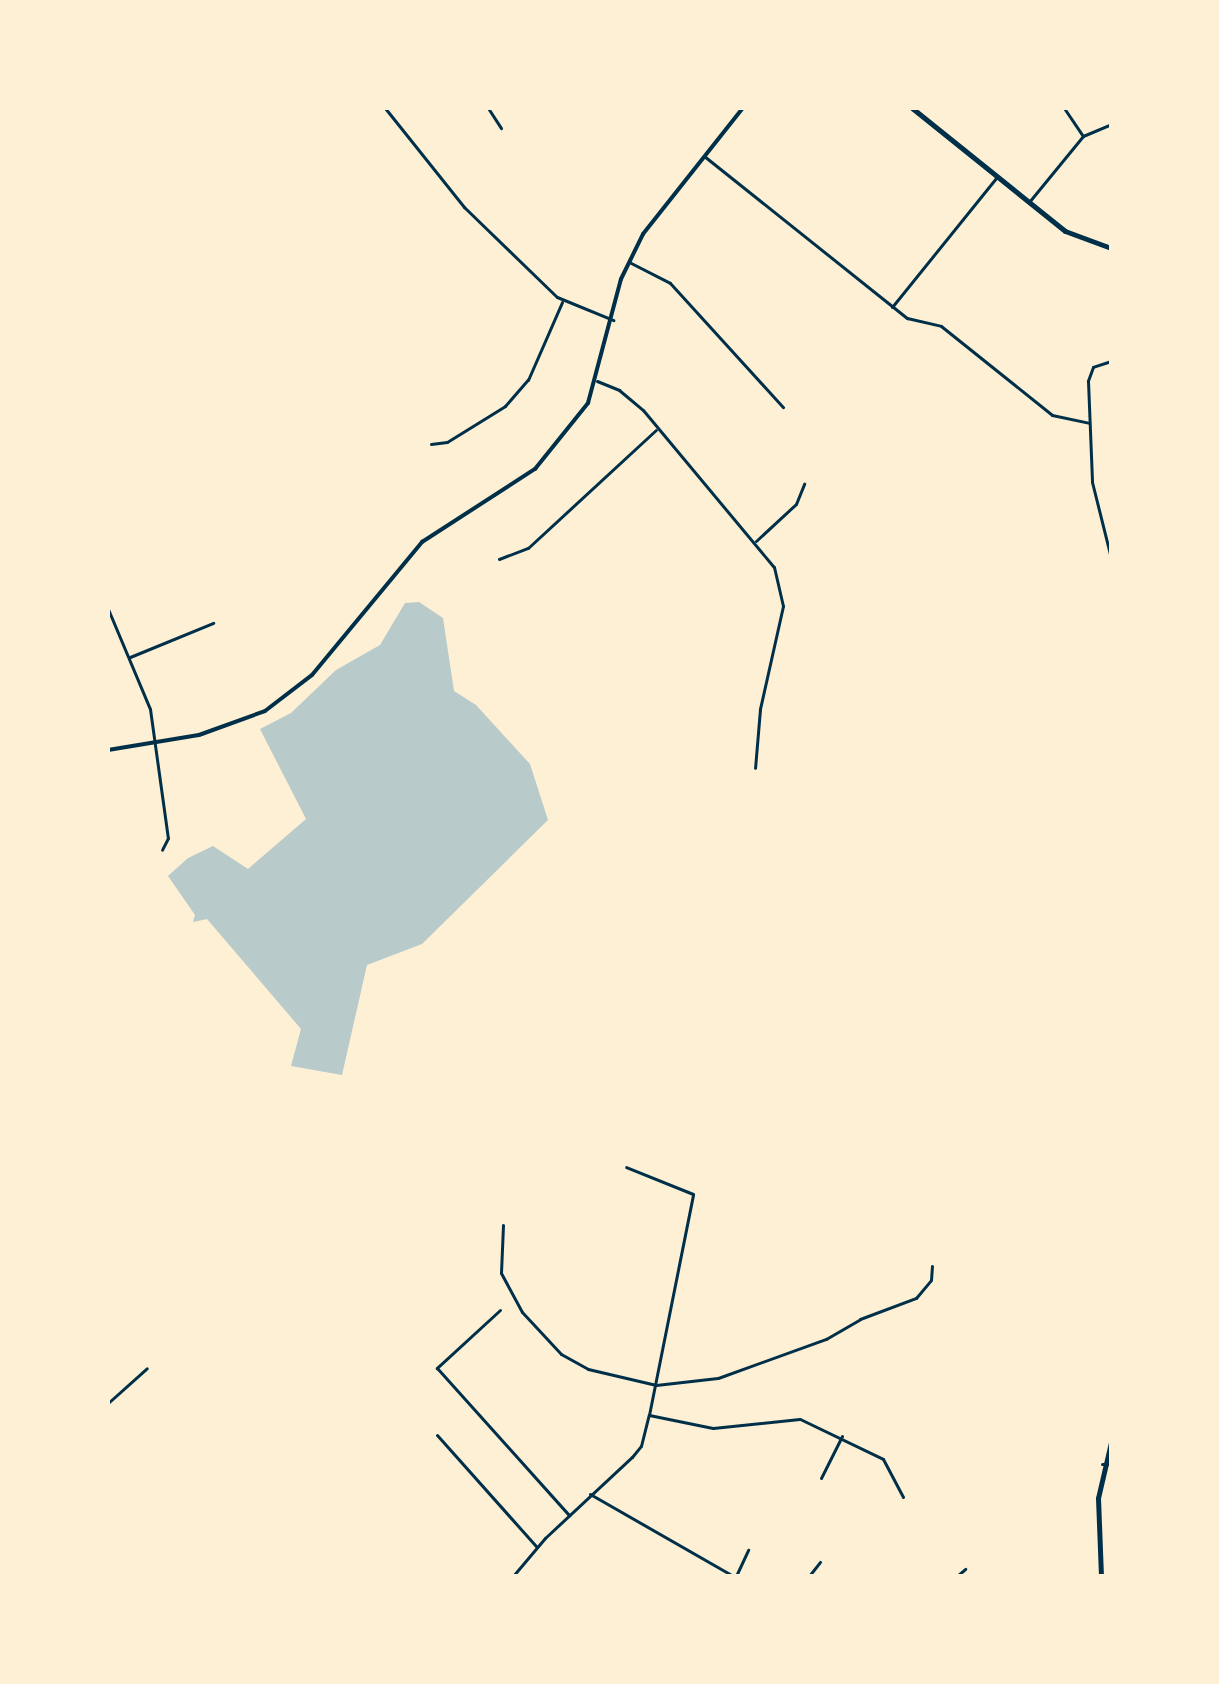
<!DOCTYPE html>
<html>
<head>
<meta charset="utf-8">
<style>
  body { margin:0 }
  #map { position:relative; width:1219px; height:1684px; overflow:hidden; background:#fdf0d5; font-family:Signika,sans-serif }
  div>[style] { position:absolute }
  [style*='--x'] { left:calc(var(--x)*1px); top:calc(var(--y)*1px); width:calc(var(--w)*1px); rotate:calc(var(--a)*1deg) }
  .green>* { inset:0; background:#b9caca }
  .minor>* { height:3px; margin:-1.5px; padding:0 1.5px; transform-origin:1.5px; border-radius:1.5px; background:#003049 }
  .tertiary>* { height:4px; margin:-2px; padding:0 2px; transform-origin:2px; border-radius:2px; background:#003049 }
  .secondary>* { height:5px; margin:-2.5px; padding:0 2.5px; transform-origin:2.5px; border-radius:2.5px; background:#003049 }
  .primary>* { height:5px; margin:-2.5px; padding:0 2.5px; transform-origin:2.5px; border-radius:2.5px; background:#003049 }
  span { translate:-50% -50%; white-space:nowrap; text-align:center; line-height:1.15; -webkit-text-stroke:8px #fdf0d5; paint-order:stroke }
  .frame { position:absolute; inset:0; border:110px solid #fdf0d5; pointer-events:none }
</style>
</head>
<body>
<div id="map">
  <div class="green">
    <i style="clip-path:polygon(419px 602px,443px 618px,454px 691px,476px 705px,530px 764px,548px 820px,422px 944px,367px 965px,342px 1075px,291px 1066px,301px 1029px,207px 919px,193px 922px,195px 915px,168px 876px,188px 858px,213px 846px,248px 869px,306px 819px,260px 729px,291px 713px,336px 670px,380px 645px,405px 603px)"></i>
  </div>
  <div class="minor">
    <i style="--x:385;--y:108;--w:127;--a:51.4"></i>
    <i style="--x:464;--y:207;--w:129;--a:44.1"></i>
    <i style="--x:557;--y:297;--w:61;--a:22.3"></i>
    <i style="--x:488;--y:108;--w:24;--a:57"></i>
    <i style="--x:1064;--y:108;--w:34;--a:56"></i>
    <i style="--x:704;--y:156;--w:260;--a:38.6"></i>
    <i style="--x:907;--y:318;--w:35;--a:13"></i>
    <i style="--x:941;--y:326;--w:142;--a:38.7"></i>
    <i style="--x:1052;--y:415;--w:38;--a:12"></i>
    <i style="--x:1029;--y:202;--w:85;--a:-50.7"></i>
    <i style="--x:1083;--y:136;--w:30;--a:-23"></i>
    <i style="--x:629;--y:262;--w:46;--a:27.1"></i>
    <i style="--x:670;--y:283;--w:168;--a:47.7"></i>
    <i style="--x:892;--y:307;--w:167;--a:-51.1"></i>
    <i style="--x:1111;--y:361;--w:19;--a:162"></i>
    <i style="--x:1093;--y:367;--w:15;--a:110"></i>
    <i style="--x:1088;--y:381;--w:101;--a:87.7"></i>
    <i style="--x:1092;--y:482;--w:78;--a:76"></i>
    <i style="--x:597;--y:381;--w:24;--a:22"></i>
    <i style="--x:619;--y:390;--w:31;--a:40"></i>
    <i style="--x:643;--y:410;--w:204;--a:50.2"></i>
    <i style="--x:774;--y:567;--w:40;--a:77"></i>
    <i style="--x:783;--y:606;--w:106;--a:102.6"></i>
    <i style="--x:760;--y:709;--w:59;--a:94.8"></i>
    <i style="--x:431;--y:444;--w:16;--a:-7"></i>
    <i style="--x:447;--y:442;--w:68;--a:-31.8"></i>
    <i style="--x:505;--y:406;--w:35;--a:-49"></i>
    <i style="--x:528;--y:380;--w:85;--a:-66.4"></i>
    <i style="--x:756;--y:541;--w:54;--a:-42.8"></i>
    <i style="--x:796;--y:504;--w:22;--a:-68"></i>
    <i style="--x:499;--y:559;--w:31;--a:-21"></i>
    <i style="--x:528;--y:548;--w:174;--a:-42.7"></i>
    <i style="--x:108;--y:609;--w:108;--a:67.2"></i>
    <i style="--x:150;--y:709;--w:130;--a:82.1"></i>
    <i style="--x:168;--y:838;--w:13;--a:117"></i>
    <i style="--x:130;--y:657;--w:90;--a:-22.3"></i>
    <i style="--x:503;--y:1225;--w:48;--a:92.4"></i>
    <i style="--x:501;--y:1273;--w:44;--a:61.7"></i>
    <i style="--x:522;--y:1312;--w:57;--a:47.1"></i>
    <i style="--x:561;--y:1354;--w:31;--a:29"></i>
    <i style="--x:588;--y:1369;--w:70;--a:13.2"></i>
    <i style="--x:656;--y:1385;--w:62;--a:-6.4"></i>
    <i style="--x:718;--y:1378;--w:115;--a:-19.9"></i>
    <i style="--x:826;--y:1339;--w:39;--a:-30"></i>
    <i style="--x:860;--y:1319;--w:60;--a:-20.6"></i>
    <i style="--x:916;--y:1298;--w:23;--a:-50"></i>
    <i style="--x:931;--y:1280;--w:14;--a:-86"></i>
    <i style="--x:500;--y:1310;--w:86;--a:137.4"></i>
    <i style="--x:437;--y:1368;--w:198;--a:48.1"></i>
    <i style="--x:108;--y:1403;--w:52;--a:-41.9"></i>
    <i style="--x:649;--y:1415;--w:65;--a:11.5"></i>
    <i style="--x:713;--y:1428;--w:87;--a:-5.9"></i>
    <i style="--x:800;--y:1419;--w:92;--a:25.7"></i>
    <i style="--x:883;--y:1459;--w:43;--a:62.2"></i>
    <i style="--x:437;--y:1435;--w:149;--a:48.3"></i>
    <i style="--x:1102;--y:1464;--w:9;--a:0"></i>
    <i style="--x:821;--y:1478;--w:47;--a:-63.4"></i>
    <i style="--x:590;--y:1494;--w:165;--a:29.8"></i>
    <i style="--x:513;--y:1576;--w:50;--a:-49.9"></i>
    <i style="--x:545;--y:1538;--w:119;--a:-43"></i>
    <i style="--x:632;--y:1457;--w:14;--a:-51"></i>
    <i style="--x:641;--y:1446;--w:32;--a:-76"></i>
    <i style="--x:649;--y:1415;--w:225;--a:-78.7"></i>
    <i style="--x:693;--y:1194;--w:72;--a:-158.1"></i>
    <i style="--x:736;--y:1576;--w:29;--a:-65"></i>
    <i style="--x:809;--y:1576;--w:18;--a:-52"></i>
    <i style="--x:957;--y:1576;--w:11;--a:-41"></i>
  </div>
  <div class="tertiary">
    <i style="--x:108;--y:750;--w:92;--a:-9.4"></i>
    <i style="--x:199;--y:735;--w:70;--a:-20"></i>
    <i style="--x:265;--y:711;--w:59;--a:-37.5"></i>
    <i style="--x:312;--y:675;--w:173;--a:-50.4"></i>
    <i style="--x:422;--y:542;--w:135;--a:-32.9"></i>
    <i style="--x:535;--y:469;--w:85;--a:-51.2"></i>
    <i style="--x:588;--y:403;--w:128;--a:-75.1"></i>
    <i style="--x:621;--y:279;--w:50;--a:-63.9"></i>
    <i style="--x:643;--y:234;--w:161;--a:-51.6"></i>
  </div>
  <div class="secondary">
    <i style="--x:912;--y:108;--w:196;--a:38.8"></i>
    <i style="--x:1065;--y:231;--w:49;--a:20.3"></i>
  </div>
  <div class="primary">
    <i style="--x:1101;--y:1576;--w:78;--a:-92.2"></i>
    <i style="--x:1098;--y:1498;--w:57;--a:-76.9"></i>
  </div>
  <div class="frame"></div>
</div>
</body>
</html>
